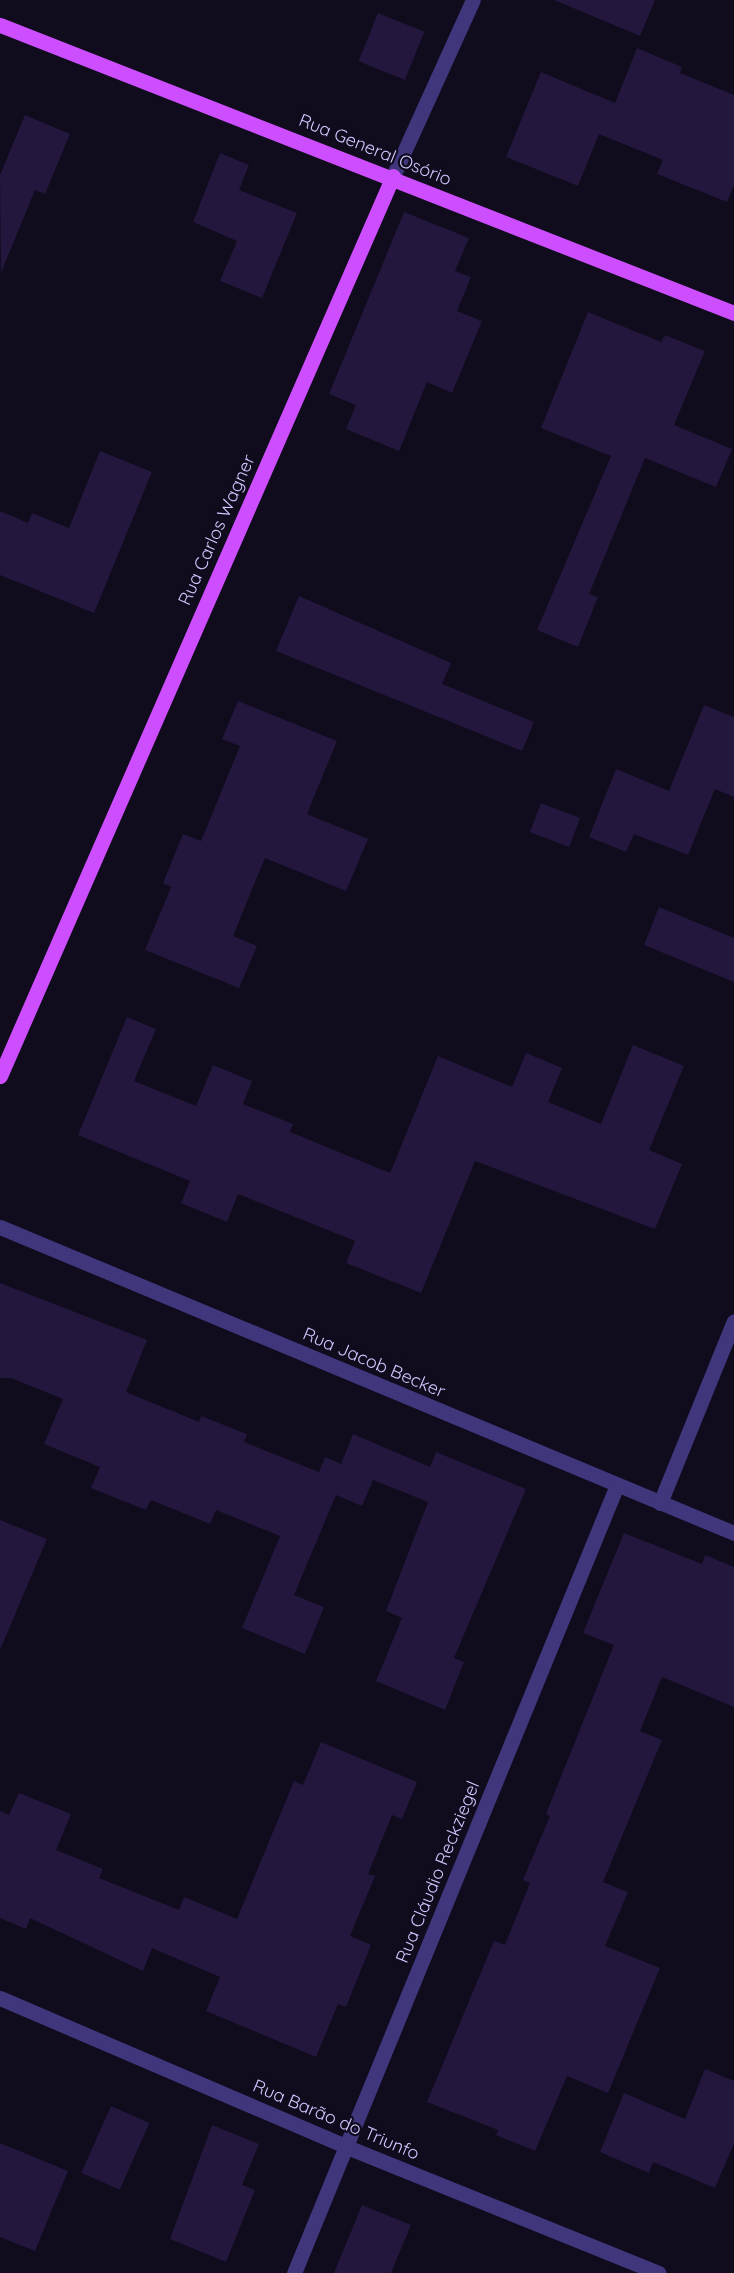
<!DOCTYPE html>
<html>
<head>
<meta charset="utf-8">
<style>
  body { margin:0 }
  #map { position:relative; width:734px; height:2273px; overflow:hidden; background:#100b1d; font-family:Quicksand,sans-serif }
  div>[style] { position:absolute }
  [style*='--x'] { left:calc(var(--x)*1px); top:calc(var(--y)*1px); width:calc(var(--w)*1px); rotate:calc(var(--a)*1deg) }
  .building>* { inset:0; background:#23173d; transform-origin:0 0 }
  .minor>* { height:15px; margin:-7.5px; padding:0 7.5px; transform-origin:7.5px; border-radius:7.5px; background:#3f367c }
  .major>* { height:15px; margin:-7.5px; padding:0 7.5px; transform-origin:7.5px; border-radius:7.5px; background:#cd4eff }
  span { translate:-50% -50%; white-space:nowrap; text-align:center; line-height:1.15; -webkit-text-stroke:4.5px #100b1d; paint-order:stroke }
  .street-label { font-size:18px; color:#d3c7ff }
</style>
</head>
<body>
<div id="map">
  <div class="building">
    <i style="clip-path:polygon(554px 0,655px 0,640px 36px)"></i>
    <i style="left:378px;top:13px;width:50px;height:52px;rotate:22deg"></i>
    <i style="clip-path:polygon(637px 48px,682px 67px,680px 73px,734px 95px,734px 185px,727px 202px,657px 174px,663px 160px,599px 134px,578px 186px,506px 157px,541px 72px,615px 103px)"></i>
    <i style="clip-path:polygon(25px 115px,70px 134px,45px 194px,35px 190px,1px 273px,0 175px)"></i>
    <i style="clip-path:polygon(220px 153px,249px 165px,239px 190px,297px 213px,262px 298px,220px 281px,237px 241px,193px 222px)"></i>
    <i style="clip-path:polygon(404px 212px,469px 238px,455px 271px,471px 277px,457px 311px,482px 321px,452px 393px,427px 382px,399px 451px,346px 429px,356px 405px,329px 394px)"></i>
    <i style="clip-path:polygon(588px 312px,661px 342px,665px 335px,705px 351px,674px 425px,732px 449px,716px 487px,645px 458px,589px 594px,598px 597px,578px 647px,537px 630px,611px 456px,541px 428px)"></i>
    <i style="clip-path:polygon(100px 451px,152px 472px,94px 613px,0 575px,0 511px,28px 523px,32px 513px,69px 528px)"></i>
    <i style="clip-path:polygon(299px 596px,451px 663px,442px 684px,534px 722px,522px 751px,276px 651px)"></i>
    <i style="clip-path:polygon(238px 701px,337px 741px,307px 814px,368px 839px,346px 891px,265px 858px,233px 936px,257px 946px,239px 988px,145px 950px,171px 887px,163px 883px,183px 834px,201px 841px,240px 746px,222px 739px)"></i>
    <i style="clip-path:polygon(704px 705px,734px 717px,734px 797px,715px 789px,688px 855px,634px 834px,626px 852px,589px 837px,616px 769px,669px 791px)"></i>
    <i style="left:541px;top:803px;width:42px;height:31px;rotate:21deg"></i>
    <i style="clip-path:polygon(659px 907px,734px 938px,734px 982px,644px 945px)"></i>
    <i style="clip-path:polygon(127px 1017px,156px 1029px,134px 1081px,196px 1106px,213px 1065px,252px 1081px,243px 1104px,293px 1124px,290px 1132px,390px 1173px,438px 1056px,512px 1087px,526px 1053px,562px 1068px,548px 1102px,601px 1124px,633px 1045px,684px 1066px,649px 1150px,682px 1164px,655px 1229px,475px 1161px,421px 1293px,346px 1263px,355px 1241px,238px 1194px,227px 1222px,181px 1203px,190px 1181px,78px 1135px)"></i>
    <i style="clip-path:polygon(0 1283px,147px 1340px,126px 1392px,199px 1422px,201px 1416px,247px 1434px,244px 1442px,319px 1472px,325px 1457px,341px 1464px,353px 1434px,430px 1467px,436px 1452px,526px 1489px,454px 1658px,464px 1662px,445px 1710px,376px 1681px,402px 1618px,386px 1611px,428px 1502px,373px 1480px,362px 1506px,336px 1495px,294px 1595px,324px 1607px,305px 1654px,242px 1628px,280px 1536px,216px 1510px,210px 1524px,151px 1500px,146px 1510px,91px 1488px,100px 1467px,44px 1444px,63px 1399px,11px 1378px,0 1378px)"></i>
    <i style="clip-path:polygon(0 1520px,47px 1539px,0 1650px)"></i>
    <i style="clip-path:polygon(624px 1533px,702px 1564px,705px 1555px,734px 1567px,734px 1707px,662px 1677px,640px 1731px,662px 1740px,603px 1882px,628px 1892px,605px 1946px,660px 1968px,608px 2093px,567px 2076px,535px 2151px,496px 2135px,498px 2130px,427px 2102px,494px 1941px,505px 1945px,530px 1883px,523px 1880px,550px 1816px,546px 1814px,614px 1645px,583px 1633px)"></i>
    <i style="clip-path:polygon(321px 1742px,417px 1782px,402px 1819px,392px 1815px,368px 1874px,375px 1876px,350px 1936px,371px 1945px,346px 2007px,338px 2004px,316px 2057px,206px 2011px,220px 1977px,152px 1948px,143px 1971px,30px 1918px,26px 1929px,0 1918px,0 1811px,9px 1815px,19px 1793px,71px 1814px,56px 1850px,103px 1869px,99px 1878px,179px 1910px,184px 1897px,237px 1919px,294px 1781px,303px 1785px)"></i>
    <i style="clip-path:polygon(705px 2069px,734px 2081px,734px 2143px,715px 2188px,653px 2162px,649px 2173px,600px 2152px,624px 2093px,685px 2119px)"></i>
    <i style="left:111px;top:2106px;width:42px;height:73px;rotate:24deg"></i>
    <i style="clip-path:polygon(212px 2125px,259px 2144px,242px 2185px,255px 2190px,226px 2262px,170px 2239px)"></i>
    <i style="clip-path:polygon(0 2143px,68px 2171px,35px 2251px,0 2237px)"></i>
    <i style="clip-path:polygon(362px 2205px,411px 2225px,391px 2273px,334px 2273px)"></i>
  </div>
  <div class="minor">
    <i style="--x:393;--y:176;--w:193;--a:-65.6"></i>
    <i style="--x:0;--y:1227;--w:795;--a:22.63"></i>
    <i style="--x:660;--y:1503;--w:196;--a:-67.9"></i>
    <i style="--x:0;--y:1998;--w:378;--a:23.2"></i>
    <i style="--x:347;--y:2147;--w:336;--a:22"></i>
    <i style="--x:294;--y:2273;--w:852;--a:-67.71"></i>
  </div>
  <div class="major">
    <i style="--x:0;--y:25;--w:788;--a:21.42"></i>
    <i style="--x:0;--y:1076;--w:982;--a:-66.41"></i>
  </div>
  <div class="street-label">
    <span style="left:375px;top:150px;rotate:22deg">Rua General Osório</span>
    <span style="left:217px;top:530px;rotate:-66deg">Rua Carlos Wagner</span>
    <span style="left:374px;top:1363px;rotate:23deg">Rua Jacob Becker</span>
    <span style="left:438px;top:1872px;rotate:-68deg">Rua Cláudio Reckziegel</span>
    <span style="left:336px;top:2120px;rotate:23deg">Rua Barão do Triunfo</span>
  </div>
</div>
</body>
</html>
